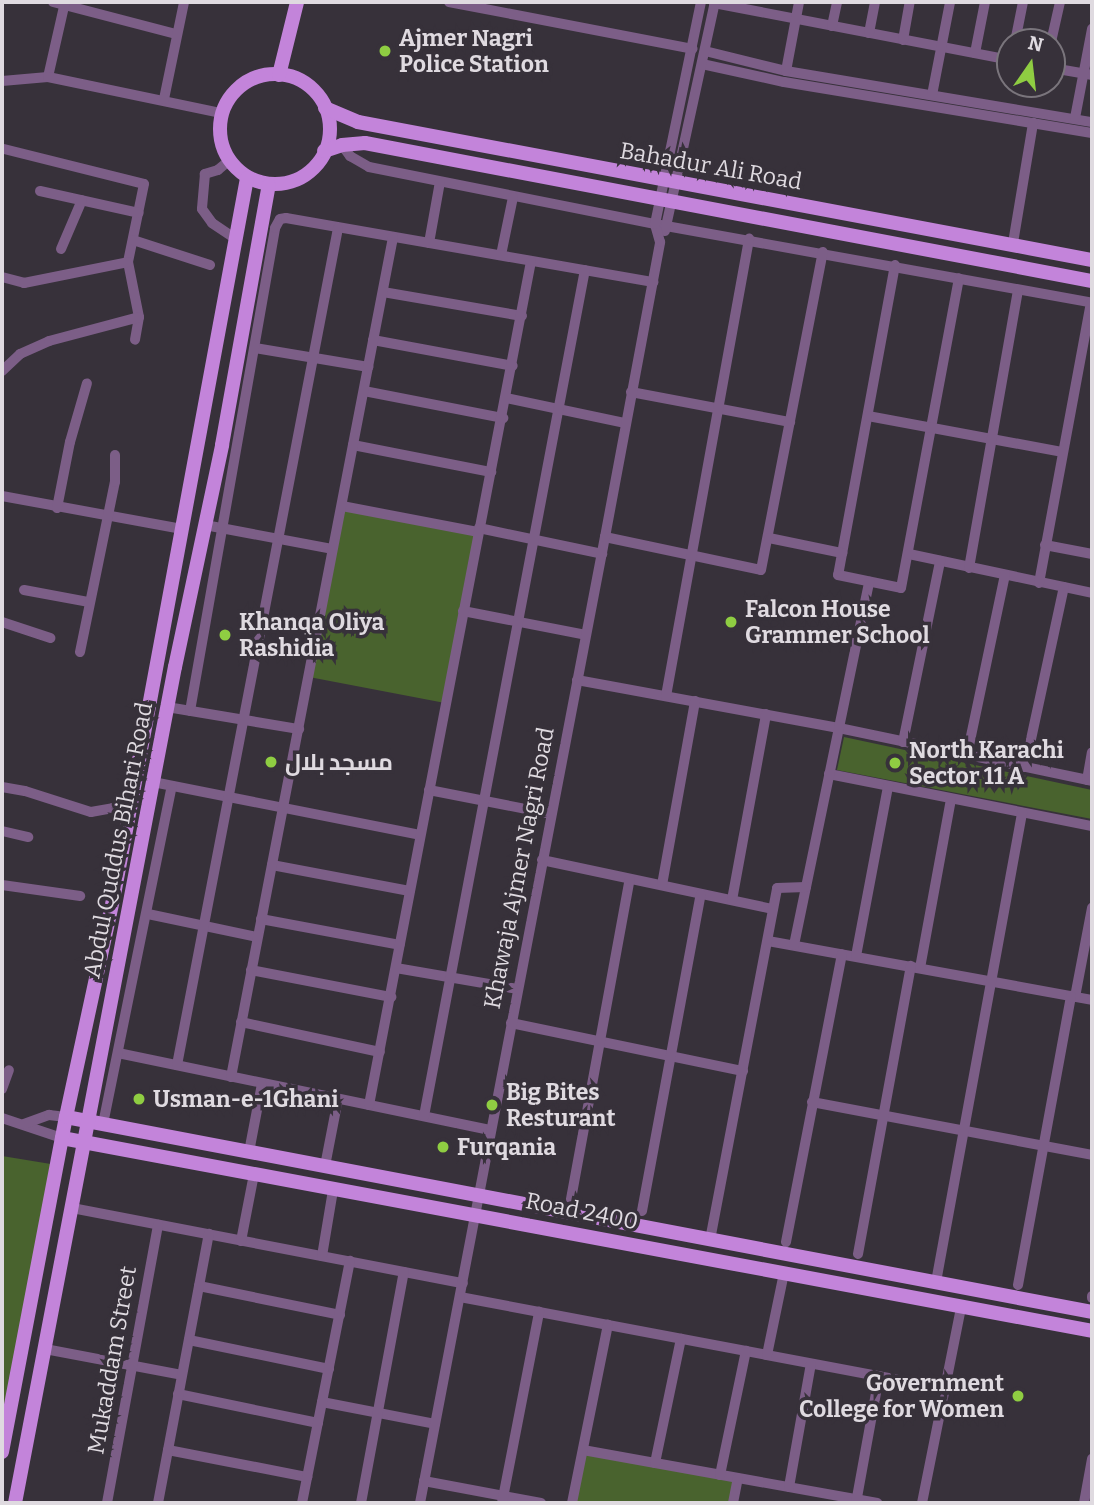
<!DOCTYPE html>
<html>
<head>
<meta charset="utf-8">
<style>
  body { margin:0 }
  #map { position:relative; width:1094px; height:1505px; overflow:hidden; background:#37313a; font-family:Bitter,Cairo,serif }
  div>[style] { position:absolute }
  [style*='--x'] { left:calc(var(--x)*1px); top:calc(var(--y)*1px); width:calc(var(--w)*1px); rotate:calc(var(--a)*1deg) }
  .green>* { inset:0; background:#49632e }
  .minor>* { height:10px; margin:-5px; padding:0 5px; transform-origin:5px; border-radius:5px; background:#7c5e87 }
  .major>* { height:14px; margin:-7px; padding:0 7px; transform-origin:7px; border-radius:7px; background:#c384da }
  .major>.ring { margin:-7px; padding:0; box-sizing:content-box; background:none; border:14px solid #c384da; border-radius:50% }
  .dots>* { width:19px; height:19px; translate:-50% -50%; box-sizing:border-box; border:4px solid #37313a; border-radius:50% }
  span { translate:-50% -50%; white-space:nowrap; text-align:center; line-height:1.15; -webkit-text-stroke:7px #37313a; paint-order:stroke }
  .poi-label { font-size:23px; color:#dfdae0; font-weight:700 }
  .left { translate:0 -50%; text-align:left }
  .right { translate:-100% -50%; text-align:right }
  .street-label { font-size:23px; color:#dfdae0 }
  .frame { position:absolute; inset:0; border:4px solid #dfdae0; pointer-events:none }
  .north { position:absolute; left:996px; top:28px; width:70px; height:70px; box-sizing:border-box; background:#37313a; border:2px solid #7a757c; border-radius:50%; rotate:14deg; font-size:19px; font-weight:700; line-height:28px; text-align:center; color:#dfdae0 }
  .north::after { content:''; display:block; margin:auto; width:24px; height:32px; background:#8fcd42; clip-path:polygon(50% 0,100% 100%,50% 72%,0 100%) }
</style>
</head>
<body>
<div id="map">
  <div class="green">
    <div style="clip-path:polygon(342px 506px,479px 528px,445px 703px,309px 677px)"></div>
    <div style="clip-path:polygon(844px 737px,1092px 790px,1092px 819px,837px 770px)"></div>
    <div style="clip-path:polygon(2px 1156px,57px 1165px,2px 1455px)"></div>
    <div style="clip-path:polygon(583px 1450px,738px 1478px,733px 1503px,572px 1503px)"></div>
  </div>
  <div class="minor">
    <div style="--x:53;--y:2;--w:127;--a:14.6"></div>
    <div style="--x:449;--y:2;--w:248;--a:10.9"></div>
    <div style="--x:714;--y:3;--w:301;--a:10.9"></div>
    <div style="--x:832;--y:26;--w:25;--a:-78"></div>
    <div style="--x:869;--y:33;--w:32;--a:-79"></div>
    <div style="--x:903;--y:40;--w:39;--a:-80"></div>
    <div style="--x:1015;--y:42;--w:41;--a:-78.7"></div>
    <div style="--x:1051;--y:42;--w:41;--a:-77.3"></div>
    <div style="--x:705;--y:51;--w:83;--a:13.9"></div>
    <div style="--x:786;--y:71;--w:310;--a:9.5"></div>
    <div style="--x:975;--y:53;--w:52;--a:-78.9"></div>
    <div style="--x:702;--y:64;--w:84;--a:12.4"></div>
    <div style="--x:784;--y:82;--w:312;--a:9.4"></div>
    <div style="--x:1052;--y:68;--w:41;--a:9.9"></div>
    <div style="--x:786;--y:71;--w:70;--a:-79.3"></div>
    <div style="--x:48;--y:77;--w:77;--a:-77.2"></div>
    <div style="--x:2;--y:81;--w:46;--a:-5"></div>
    <div style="--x:48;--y:77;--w:177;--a:11.8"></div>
    <div style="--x:932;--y:95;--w:95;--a:-79"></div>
    <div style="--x:164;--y:99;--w:99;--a:-78.3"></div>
    <div style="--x:1075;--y:118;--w:91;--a:-79.2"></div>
    <div style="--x:342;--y:145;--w:14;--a:54"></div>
    <div style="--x:350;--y:156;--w:22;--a:30"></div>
    <div style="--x:369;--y:167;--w:292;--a:11.3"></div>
    <div style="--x:655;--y:224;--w:444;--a:10.2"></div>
    <div style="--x:4;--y:149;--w:144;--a:14"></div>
    <div style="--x:144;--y:184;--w:80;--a:101.6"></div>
    <div style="--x:128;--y:262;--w:56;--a:78.7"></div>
    <div style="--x:139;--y:317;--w:23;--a:100"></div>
    <div style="--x:231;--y:159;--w:17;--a:140"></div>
    <div style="--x:218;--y:170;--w:14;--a:163"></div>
    <div style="--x:205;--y:174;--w:35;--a:95"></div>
    <div style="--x:202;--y:209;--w:17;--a:54"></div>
    <div style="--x:212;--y:223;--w:29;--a:34"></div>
    <div style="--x:40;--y:191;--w:101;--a:12.5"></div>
    <div style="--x:665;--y:231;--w:234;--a:-77.7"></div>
    <div style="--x:133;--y:240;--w:81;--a:18"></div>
    <div style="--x:429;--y:243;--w:62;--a:-79.8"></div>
    <div style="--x:1013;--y:243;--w:122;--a:-80.5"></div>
    <div style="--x:61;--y:249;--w:53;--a:-66.8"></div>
    <div style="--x:501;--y:255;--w:59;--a:-78.3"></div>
    <div style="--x:895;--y:265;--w:315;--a:100.4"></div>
    <div style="--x:838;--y:575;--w:64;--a:11.7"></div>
    <div style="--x:901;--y:588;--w:315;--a:-79.4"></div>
    <div style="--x:2;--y:277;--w:23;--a:15"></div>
    <div style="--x:24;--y:283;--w:106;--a:-11.4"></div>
    <div style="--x:383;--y:292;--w:141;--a:9.8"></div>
    <div style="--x:373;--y:340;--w:142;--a:10.5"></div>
    <div style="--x:255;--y:348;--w:115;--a:9.5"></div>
    <div style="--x:2;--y:371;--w:25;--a:-43"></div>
    <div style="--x:20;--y:354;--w:32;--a:-24"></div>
    <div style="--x:49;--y:341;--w:93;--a:-14.9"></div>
    <div style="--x:364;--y:391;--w:142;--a:11"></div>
    <div style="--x:631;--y:392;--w:162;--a:10.7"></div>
    <div style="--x:506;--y:398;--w:122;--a:11.9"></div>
    <div style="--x:868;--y:416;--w:197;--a:10.5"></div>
    <div style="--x:353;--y:445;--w:141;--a:11.1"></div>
    <div style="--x:2;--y:496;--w:183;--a:10.4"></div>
    <div style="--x:342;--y:506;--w:138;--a:10.8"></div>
    <div style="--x:57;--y:508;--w:67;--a:-78.9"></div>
    <div style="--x:70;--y:442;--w:61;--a:-73.9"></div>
    <div style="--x:205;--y:525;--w:129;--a:10.7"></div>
    <div style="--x:479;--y:528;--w:126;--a:11.9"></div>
    <div style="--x:605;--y:537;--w:159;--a:11.9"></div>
    <div style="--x:761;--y:570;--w:324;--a:-79"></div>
    <div style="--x:769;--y:538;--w:75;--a:11.6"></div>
    <div style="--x:1045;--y:545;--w:48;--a:10.8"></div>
    <div style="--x:909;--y:554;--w:187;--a:12"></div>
    <div style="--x:969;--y:568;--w:281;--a:-80"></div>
    <div style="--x:1039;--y:583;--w:285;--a:-79.5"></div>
    <div style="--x:24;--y:590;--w:65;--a:10.6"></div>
    <div style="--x:463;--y:611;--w:125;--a:11"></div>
    <div style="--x:2;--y:622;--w:51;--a:18.4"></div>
    <div style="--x:80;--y:652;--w:174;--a:-78.4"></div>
    <div style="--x:115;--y:482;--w:27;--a:-90"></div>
    <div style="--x:577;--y:680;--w:266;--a:10.4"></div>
    <div style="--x:839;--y:728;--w:258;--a:11.8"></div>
    <div style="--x:666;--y:696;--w:465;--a:-79.7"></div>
    <div style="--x:167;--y:707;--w:134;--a:9.5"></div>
    <div style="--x:190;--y:711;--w:490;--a:-80"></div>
    <div style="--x:275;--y:228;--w:10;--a:-61"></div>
    <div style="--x:280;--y:219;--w:6;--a:-9"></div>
    <div style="--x:286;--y:218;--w:373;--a:9.9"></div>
    <div style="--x:903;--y:742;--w:185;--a:-78.4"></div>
    <div style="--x:967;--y:755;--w:184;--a:-78.1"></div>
    <div style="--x:1025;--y:767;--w:184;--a:-77.8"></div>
    <div style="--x:829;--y:774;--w:268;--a:11.2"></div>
    <div style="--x:1087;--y:780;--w:28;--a:-80"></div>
    <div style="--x:153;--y:782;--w:272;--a:11.2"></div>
    <div style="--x:2;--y:787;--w:23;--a:10"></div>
    <div style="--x:25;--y:791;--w:69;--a:17.7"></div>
    <div style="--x:91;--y:812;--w:22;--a:-10"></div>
    <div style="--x:113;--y:808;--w:16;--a:11"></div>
    <div style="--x:429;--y:790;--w:124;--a:11.1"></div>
    <div style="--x:2;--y:831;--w:27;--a:13"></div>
    <div style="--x:542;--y:860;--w:236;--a:12"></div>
    <div style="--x:272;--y:865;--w:140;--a:10.7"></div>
    <div style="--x:2;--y:885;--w:79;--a:8"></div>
    <div style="--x:662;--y:885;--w:187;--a:-79.8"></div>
    <div style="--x:732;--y:900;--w:189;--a:-79.6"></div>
    <div style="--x:148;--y:914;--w:111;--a:11.9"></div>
    <div style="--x:261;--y:919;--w:141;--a:10.6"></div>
    <div style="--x:768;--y:941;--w:329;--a:10.3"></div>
    <div style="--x:794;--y:945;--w:371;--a:-78.3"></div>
    <div style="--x:856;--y:956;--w:173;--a:-79.3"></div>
    <div style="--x:396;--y:968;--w:123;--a:9.8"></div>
    <div style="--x:920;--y:968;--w:172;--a:-79.6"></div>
    <div style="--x:251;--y:970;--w:143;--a:10.9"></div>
    <div style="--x:1075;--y:997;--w:91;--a:-79.2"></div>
    <div style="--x:241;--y:1022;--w:142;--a:12.2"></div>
    <div style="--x:511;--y:1023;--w:237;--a:11.7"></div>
    <div style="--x:118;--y:1053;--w:381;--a:11.7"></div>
    <div style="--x:177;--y:1065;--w:852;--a:-79.11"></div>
    <div style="--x:231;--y:1077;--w:855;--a:-79.08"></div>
    <div style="--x:2;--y:1089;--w:20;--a:-70"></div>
    <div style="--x:812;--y:1102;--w:285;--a:10.7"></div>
    <div style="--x:369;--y:1105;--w:859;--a:-79.13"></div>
    <div style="--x:424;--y:1116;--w:861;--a:-79.23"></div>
    <div style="--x:2;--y:1118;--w:63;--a:18.4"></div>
    <div style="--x:24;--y:1124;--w:27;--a:-20"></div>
    <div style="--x:49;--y:1115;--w:17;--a:7"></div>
    <div style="--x:103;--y:1124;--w:345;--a:-78.5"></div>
    <div style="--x:249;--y:1152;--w:69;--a:-79.2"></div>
    <div style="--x:325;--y:1166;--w:68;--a:-79"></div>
    <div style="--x:571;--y:1199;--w:325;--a:-79.6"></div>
    <div style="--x:72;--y:1208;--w:398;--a:10.9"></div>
    <div style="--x:642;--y:1211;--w:322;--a:-79.5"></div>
    <div style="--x:710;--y:1240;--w:358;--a:-79.2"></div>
    <div style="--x:777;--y:888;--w:29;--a:-2"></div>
    <div style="--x:241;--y:1241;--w:68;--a:-79"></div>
    <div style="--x:786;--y:1242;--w:293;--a:-79"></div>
    <div style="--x:858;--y:1254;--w:293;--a:-79.6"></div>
    <div style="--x:322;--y:1256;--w:67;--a:-80.5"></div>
    <div style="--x:936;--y:1282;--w:477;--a:-79.6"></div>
    <div style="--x:1018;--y:1285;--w:294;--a:-79.6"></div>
    <div style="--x:199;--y:1286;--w:144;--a:11.6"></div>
    <div style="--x:460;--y:1297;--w:494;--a:10.7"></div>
    <div style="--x:1092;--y:1298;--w:2;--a:-90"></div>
    <div style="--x:189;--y:1340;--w:143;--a:11.7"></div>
    <div style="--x:45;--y:1349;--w:139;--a:10.7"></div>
    <div style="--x:767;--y:1355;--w:84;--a:-78.3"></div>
    <div style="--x:178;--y:1394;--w:143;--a:11.7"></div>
    <div style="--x:322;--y:1402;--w:115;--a:11"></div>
    <div style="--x:168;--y:1450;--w:142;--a:11"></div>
    <div style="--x:583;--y:1450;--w:299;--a:10.2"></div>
    <div style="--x:655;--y:1463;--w:127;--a:-78.2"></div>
    <div style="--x:720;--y:1475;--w:127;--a:-78.2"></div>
    <div style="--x:424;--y:1481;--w:119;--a:10.6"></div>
    <div style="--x:789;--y:1487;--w:125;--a:-79.9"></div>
    <div style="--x:107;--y:1503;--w:283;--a:-79.6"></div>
    <div style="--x:158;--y:1503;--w:274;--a:-79.3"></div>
    <div style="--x:302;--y:1503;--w:247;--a:-78.8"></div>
    <div style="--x:361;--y:1503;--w:235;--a:-79.5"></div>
    <div style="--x:420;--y:1503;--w:984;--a:-79.16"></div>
    <div style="--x:605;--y:537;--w:300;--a:-79.4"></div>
    <div style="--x:660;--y:242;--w:19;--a:-106"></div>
    <div style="--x:655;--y:224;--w:227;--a:-78.3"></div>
    <div style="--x:502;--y:1503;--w:195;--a:-79"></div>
    <div style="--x:572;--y:1503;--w:182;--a:-78.6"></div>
    <div style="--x:733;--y:1503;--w:25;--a:-79"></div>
    <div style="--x:856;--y:1503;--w:129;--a:-79.7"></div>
    <div style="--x:922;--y:1503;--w:200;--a:-78.7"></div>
    <div style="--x:1084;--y:1503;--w:45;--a:-79.7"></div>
  </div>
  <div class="major">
    <div class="ring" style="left:220px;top:74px;width:96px;height:96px"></div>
    <div style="--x:279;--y:75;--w:75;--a:-76.1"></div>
    <div style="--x:325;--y:108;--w:36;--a:23"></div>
    <div style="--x:358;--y:122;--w:747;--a:10.65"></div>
    <div style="--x:324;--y:151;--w:19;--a:-18"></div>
    <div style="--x:342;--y:145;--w:23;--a:-5"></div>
    <div style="--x:365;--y:143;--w:740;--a:10.75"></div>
    <div style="--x:66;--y:1117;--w:1044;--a:10.76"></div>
    <div style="--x:62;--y:1138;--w:1048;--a:10.61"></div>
    <div style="--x:2;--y:1452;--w:341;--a:-79.2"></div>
    <div style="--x:66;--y:1117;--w:227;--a:-77.8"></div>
    <div style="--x:114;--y:895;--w:729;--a:-79.49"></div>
    <div style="--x:15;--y:1503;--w:851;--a:-79.17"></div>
    <div style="--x:175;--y:667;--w:227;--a:-78"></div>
    <div style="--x:222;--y:445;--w:264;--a:-79.8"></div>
  </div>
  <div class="dots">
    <div style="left:385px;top:51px;background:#8fcd42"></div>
    <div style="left:731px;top:622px;background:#8fcd42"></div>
    <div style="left:225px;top:635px;background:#8fcd42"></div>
    <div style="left:271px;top:762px;background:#8fcd42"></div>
    <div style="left:895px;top:763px;background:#8fcd42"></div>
    <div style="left:139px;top:1099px;background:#8fcd42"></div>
    <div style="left:492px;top:1105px;background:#8fcd42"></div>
    <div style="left:443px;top:1147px;background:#8fcd42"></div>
    <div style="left:1018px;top:1396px;background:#8fcd42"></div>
  </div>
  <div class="poi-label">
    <span class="left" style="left:399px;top:51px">Ajmer Nagri<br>Police Station</span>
    <span class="left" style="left:745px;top:622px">Falcon House<br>Grammer School</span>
    <span class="left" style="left:239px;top:635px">Khanqa Oliya<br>Rashidia</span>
    <span class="left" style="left:909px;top:763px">North Karachi<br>Sector 11 A</span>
    <span class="left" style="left:285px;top:762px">مسجد بلال</span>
    <span class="left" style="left:506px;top:1105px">Big Bites<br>Resturant</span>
    <span class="left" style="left:153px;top:1099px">Usman-e-1Ghani</span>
    <span class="left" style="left:457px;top:1147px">Furqania</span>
    <span class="right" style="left:1004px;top:1396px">Government<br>College for Women</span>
  </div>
  <div class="street-label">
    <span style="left:711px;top:166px;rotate:10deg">Bahadur Ali Road</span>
    <span style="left:118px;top:840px;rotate:-79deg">Abdul Quddus Bihari Road</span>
    <span style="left:519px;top:868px;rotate:-79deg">Khawaja Ajmer Nagri Road</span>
    <span style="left:582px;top:1211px;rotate:11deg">Road 2400</span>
    <span style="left:112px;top:1360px;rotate:-80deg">Mukaddam Street</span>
  </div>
  <div class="frame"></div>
  <div class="north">N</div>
</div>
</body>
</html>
